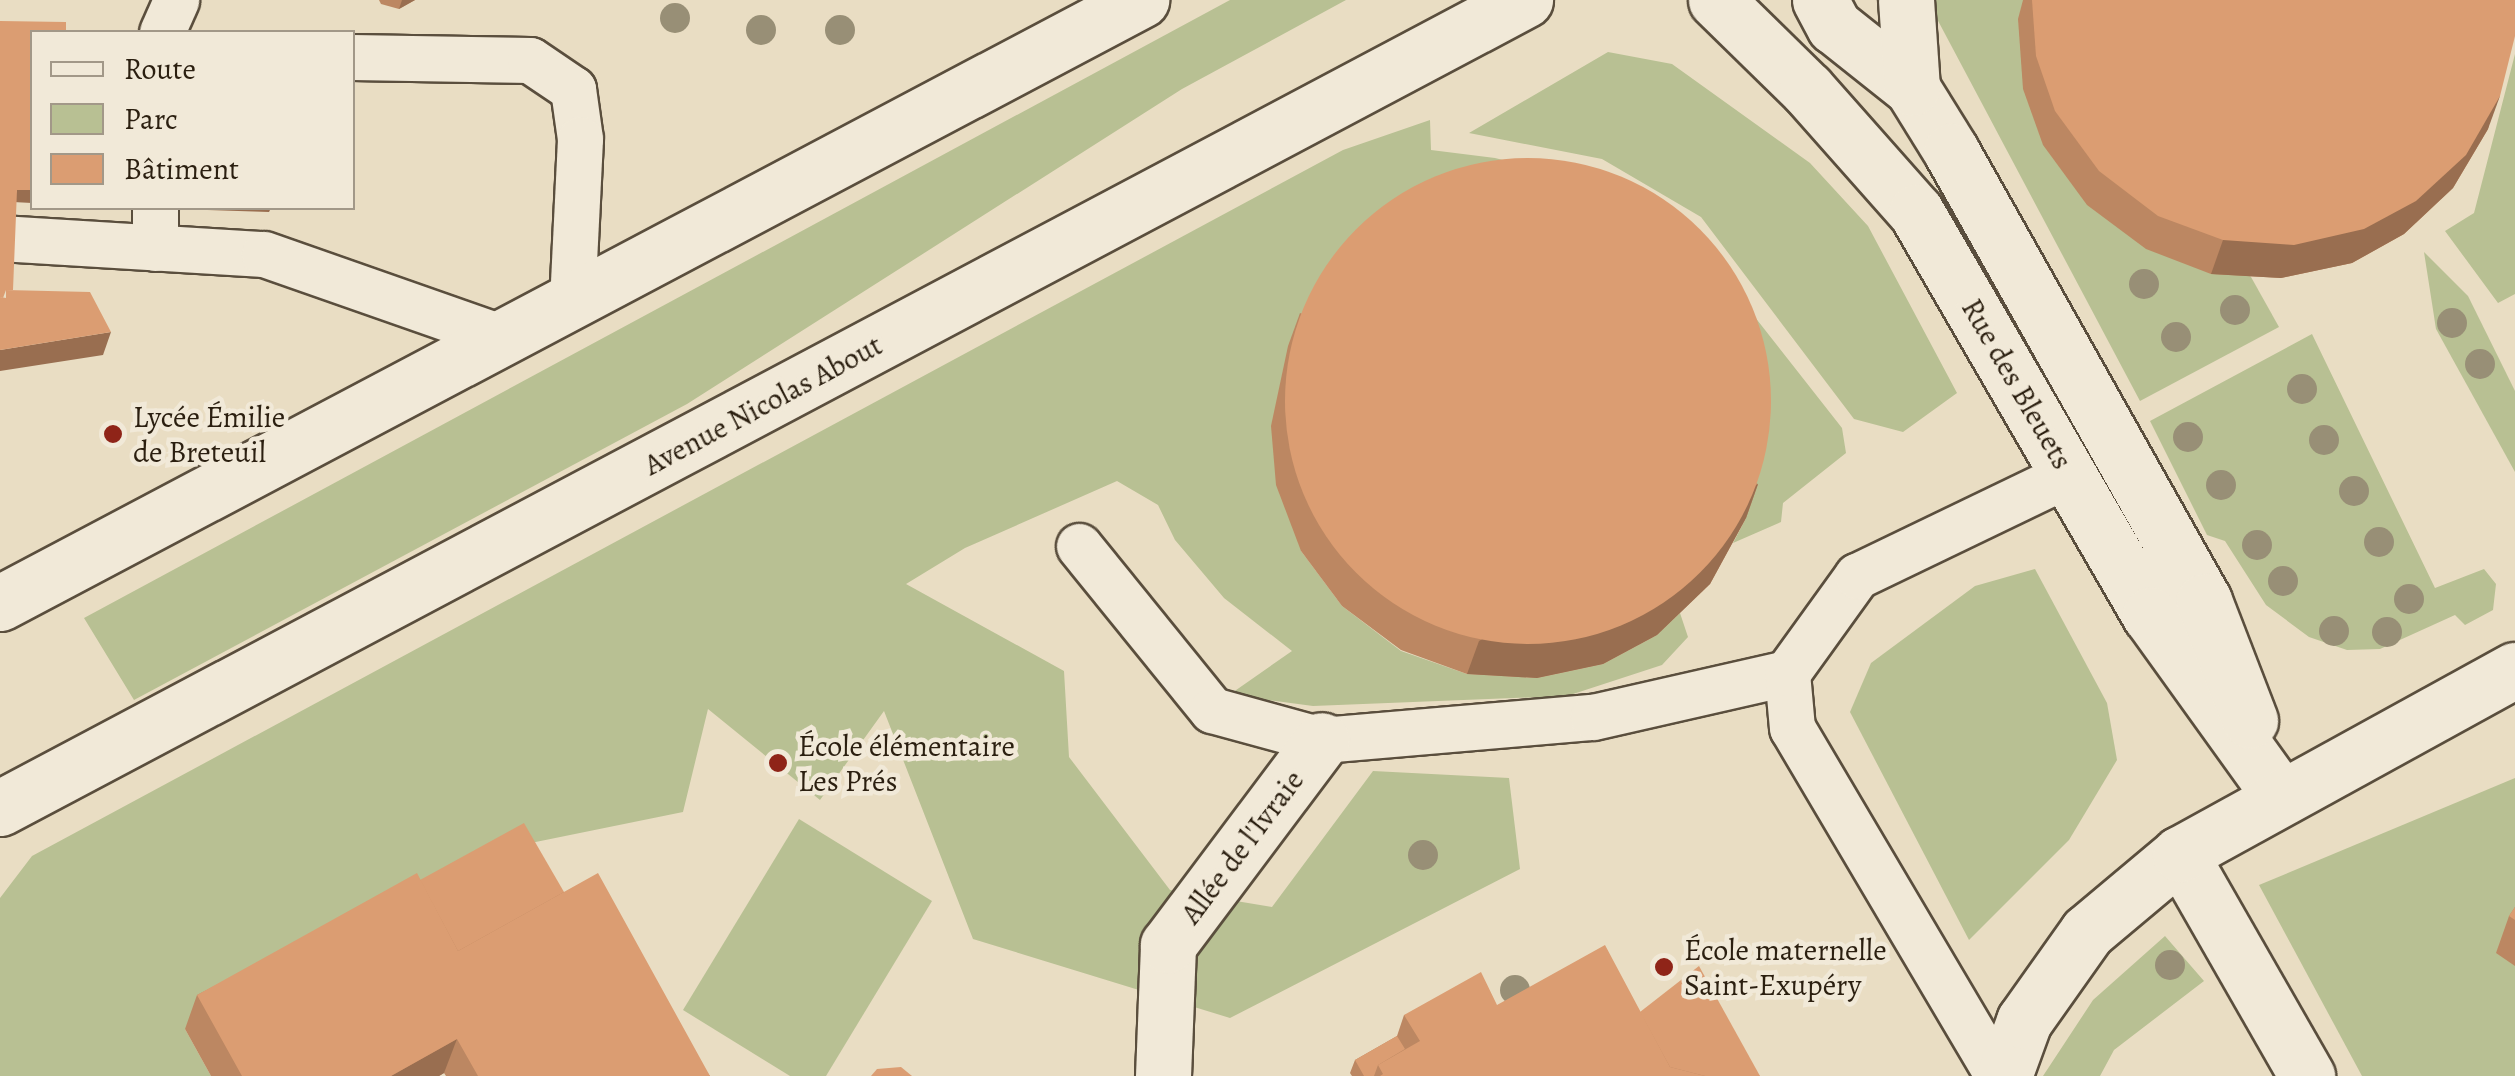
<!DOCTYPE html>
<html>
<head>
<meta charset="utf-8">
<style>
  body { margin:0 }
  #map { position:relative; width:2515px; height:1076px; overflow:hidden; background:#e9ddc3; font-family:Alegreya,serif }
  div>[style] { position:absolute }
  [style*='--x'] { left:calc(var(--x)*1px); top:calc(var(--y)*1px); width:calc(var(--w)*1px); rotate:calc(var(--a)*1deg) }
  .green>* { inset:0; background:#b8c093 }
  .roads { filter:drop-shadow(2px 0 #5a4e3d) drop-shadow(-2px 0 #5a4e3d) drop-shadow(0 2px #5a4e3d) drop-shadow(0 -2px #5a4e3d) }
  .lane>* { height:45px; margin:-22.5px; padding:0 22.5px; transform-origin:22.5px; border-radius:22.5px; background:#f1e9d8 }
  .street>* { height:55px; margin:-27.5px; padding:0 27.5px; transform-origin:27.5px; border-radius:27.5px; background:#f1e9d8 }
  .secondary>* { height:55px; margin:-27.5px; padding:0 27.5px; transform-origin:27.5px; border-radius:27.5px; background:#f1e9d8 }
  .trees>* { width:30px; height:30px; margin:-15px; border-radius:50%; background:#988f76 }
  .wall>* { inset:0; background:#bc8762 }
  .shaded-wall>* { inset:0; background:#996e50 }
  .building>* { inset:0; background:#db9d72 }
  .round { border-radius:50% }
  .dots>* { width:28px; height:28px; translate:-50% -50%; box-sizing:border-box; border:5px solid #f1e9d8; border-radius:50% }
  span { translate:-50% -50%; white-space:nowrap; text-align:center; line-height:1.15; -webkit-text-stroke:9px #f1e9d8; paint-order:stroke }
  .street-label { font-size:30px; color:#2b1f10 }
  .poi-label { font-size:30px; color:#2b1f10 }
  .left { translate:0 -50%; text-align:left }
  .legend { position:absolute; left:30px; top:30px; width:325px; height:180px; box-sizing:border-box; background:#f1e9d8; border:2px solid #a29888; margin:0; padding:12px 18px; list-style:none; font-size:30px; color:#2b1f10 }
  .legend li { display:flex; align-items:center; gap:20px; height:50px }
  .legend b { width:50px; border:2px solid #a29888 }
</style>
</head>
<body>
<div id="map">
  <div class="green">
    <div style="clip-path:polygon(1230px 0,1346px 0,1182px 89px,687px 404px,134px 700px,84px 618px)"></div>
    <div style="clip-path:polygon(1927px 0,2023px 0,2251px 277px,2279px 327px,2140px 401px)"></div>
    <div style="clip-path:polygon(1608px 52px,1672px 64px,1810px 163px,1868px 226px,1957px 393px,1903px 432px,1854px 419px,1701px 217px,1602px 159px,1469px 133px)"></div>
    <div style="clip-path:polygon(2515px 54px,2515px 294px,2498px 303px,2445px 231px,2474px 213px)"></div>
    <div style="clip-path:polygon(1430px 120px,1431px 150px,1495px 158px,1621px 189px,1699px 246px,1842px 428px,1846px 453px,1783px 503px,1781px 522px,1733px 543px,1746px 518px,1301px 551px,1342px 606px,1401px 651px,1467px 674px,1537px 678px,1603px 664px,1657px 635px,1680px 613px,1688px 637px,1662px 665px,1567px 696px,1313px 706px,1229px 695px,1292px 651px,1224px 598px,1175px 540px,1158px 505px,1117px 481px,965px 548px,906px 584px,1064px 671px,1069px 757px,1170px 890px,1272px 907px,1373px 771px,1509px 778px,1520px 869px,1230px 1018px,973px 939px,884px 711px,820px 800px,708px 709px,683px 812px,516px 846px,185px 1029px,211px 1076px,0 1076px,0 898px,32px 856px,1343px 150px)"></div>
    <div style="clip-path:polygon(2424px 252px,2468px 296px,2515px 391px,2515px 472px,2436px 329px)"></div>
    <div style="clip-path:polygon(2312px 334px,2435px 588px,2484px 569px,2496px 584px,2493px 610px,2465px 625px,2455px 615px,2380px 649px,2347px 650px,2309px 637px,2266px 605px,2225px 541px,2207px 535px,2150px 421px)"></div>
    <div style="clip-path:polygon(2035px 569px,2107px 703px,2117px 760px,2069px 840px,1969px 940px,1850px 712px,1871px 663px,1975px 586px)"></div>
    <div style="clip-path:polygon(2515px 778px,2515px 1076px,2362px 1076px,2259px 885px)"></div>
    <div style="clip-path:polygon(799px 819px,932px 901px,826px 1076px,790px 1076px,683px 1010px)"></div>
    <div style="clip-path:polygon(2165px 936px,2204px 981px,2114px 1050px,2100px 1076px,2043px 1076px,2093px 1000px)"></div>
  </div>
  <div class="roads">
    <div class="lane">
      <div style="--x:162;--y:32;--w:35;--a:-66"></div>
      <div style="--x:352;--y:57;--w:178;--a:1"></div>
      <div style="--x:530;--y:60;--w:52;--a:34"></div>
      <div style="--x:573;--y:89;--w:50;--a:82"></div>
      <div style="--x:580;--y:139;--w:162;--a:92.8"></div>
      <div style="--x:0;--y:238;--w:264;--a:3.5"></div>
      <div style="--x:264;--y:254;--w:254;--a:19.3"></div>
      <div style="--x:155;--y:248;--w:40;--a:-90"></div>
      <div style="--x:1079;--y:546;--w:211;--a:51"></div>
      <div style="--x:1212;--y:710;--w:114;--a:15.3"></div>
      <div style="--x:1322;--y:740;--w:272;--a:-4.9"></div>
      <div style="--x:1593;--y:717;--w:199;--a:-12.8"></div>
      <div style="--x:1998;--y:1076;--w:404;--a:-120.6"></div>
      <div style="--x:1792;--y:728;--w:55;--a:-95.2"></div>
      <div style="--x:1787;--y:673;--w:120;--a:-54.2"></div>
      <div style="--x:1857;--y:576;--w:235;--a:-25.7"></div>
    </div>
    <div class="street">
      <div style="--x:1716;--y:0;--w:127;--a:44.4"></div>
      <div style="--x:1807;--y:89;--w:164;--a:48.5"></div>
      <div style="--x:1916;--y:212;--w:466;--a:59.9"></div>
      <div style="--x:2150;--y:615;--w:224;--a:54.3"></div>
      <div style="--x:1820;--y:0;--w:30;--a:62"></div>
      <div style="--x:1834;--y:26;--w:100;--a:38.5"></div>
      <div style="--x:1912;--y:88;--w:74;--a:58.2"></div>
      <div style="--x:1951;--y:151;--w:516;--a:60.65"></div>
      <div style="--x:2204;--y:601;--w:128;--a:68.9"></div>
      <div style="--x:1906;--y:0;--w:88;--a:86.1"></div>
      <div style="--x:2180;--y:854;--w:256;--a:60.2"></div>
      <div style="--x:1163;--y:1076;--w:131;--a:-87.8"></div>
      <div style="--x:1168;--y:945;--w:256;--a:-53.1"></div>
      <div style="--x:2004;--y:1076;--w:59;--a:-70"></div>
      <div style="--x:2024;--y:1021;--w:109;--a:-54.7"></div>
      <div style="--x:2087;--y:932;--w:121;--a:-40"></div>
      <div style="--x:2180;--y:854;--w:382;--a:-28.8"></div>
    </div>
    <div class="secondary">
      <div style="--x:0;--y:603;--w:1291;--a:-27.86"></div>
      <div style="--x:0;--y:808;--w:1726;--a:-27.92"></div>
    </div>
  </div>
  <div class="trees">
    <div style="left:675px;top:18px"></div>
    <div style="left:761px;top:30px"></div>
    <div style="left:840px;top:30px"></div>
    <div style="left:2144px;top:284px"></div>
    <div style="left:2235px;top:310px"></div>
    <div style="left:2452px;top:323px"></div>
    <div style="left:2176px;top:337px"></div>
    <div style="left:2480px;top:364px"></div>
    <div style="left:2302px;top:389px"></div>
    <div style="left:2188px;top:437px"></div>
    <div style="left:2324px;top:440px"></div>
    <div style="left:2221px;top:485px"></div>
    <div style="left:2354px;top:491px"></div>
    <div style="left:2379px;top:542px"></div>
    <div style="left:2257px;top:545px"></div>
    <div style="left:2283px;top:581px"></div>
    <div style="left:2409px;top:599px"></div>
    <div style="left:2334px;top:631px"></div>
    <div style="left:2387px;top:632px"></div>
    <div style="left:1423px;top:855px"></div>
    <div style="left:2170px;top:965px"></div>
    <div style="left:1515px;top:990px"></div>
  </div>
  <div class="wall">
    <div style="clip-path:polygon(379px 0,415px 0,399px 9px,381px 4px)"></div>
    <div style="clip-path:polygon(2023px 0,2515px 0,2488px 129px,2453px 188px,2404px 234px,2352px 263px,2281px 278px,2211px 274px,2146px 249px,2087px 205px,2043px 145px,2023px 89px,2018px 19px)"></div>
    <div style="clip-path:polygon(1300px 313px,1758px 484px,1746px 518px,1710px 584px,1657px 635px,1603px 664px,1537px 678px,1467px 674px,1401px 650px,1342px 606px,1301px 551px,1276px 485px,1271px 426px,1288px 346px)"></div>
    <div style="clip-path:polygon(420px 880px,564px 892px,710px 1076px,446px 1076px,444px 1073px,439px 1076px,211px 1076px,185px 1029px,197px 995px)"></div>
    <div style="clip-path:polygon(2515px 907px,2515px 966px,2496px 953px,2509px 916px)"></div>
    <div style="clip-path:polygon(1497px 1005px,1640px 1012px,1760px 1076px,1352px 1076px,1350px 1073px,1355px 1060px,1397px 1036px,1404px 1015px)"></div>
  </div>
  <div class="shaded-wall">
    <div style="clip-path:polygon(402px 0,415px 0,399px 9px)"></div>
    <div style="clip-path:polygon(2500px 96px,2488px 129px,2453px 188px,2404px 234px,2352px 263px,2281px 278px,2211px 274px,2223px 240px)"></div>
    <div style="clip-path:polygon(17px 190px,32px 190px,32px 203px,13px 202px)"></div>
    <div style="clip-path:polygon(146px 208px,271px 208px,269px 212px)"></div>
    <div style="clip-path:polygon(111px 332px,103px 355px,0 371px,0 350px)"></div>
    <div style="clip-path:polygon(1758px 484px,1746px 518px,1710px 584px,1657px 635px,1603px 664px,1537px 678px,1467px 674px,1479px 641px)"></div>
    <div style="clip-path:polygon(457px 1039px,444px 1073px,439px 1076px,391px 1076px)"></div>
  </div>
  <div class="building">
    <div style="clip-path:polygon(2032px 0,2515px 0,2515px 36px,2500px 96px,2466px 155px,2416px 201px,2364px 229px,2294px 245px,2223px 240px,2158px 216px,2099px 171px,2055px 111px,2036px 56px)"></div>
    <div style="clip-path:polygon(0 21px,66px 22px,66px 32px,32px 32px,32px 190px,17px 190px,13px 290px,6px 290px,3px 298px,0 297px)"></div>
    <div class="round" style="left:1285px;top:158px;width:486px;height:486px"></div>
    <div style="clip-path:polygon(6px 290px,90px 292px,111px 332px,0 350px,0 297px,6px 298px)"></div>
    <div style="clip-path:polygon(524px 823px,564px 892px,458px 951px,420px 880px)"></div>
    <div style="clip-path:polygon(417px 873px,458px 951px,598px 873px,710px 1076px,478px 1076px,457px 1039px,391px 1076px,242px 1076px,197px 995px)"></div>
    <div style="clip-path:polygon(2515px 907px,2515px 920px,2509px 916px)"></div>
    <div style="clip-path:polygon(1605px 945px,1670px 1067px,1705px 1076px,1380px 1076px,1383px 1074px,1378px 1065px,1420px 1041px,1404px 1015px,1481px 972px,1497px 1005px)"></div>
    <div style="clip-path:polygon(1699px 966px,1760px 1076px,1705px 1076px,1670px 1067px,1640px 1012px)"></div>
    <div style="clip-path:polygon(1397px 1036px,1405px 1049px,1378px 1065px,1374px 1076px,1364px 1076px,1355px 1060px)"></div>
    <div style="clip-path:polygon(901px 1067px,912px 1076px,871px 1076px,877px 1069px)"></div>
  </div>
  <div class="dots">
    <div style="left:113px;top:434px;background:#8f2418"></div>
    <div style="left:778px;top:763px;background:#8f2418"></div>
    <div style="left:1664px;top:967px;background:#8f2418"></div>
  </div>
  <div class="street-label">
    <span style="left:2017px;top:384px;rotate:60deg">Rue des Bleuets</span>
    <span style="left:763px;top:405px;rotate:-28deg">Avenue Nicolas About</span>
    <span style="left:1242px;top:847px;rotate:-53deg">Allée de l'Ivraie</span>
  </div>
  <div class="poi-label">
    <span class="left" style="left:133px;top:434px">Lycée Émilie<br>de Breteuil</span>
    <span class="left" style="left:798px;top:763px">École élémentaire<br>Les Prés</span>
    <span class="left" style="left:1684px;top:967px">École maternelle<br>Saint-Exupéry</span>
  </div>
  <ul class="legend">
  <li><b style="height:12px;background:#f1e9d8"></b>Route</li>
  <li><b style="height:28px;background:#b8c093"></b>Parc</li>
  <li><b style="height:28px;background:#db9d72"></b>Bâtiment</li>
  </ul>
</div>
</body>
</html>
